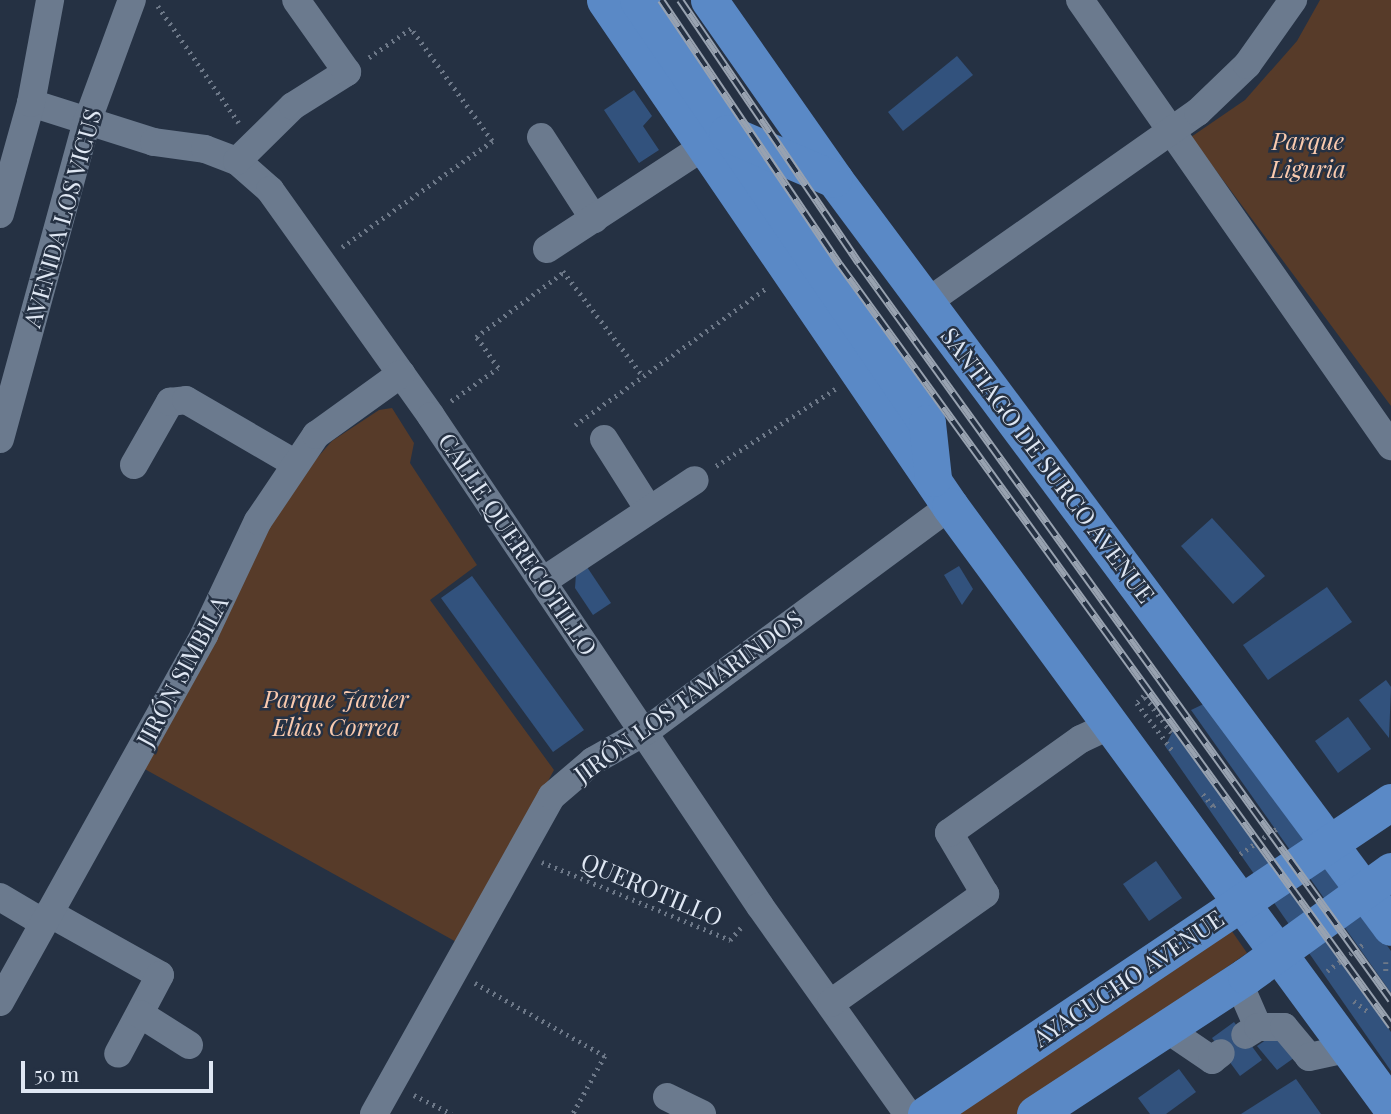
<!DOCTYPE html>
<html>
<head>
<meta charset="utf-8">
<style>
  body { margin:0 }
  #map { position:relative; width:1391px; height:1114px; overflow:hidden; background:#253143; font-family:"Playfair Display",serif }
  div>[style] { position:absolute }
  [style*='--x'] { left:calc(var(--x)*1px); top:calc(var(--y)*1px); width:calc(var(--w)*1px); rotate:calc(var(--a)*1deg) }
  .green>* { inset:0; background:#573b29 }
  .building>* { inset:0; background:#32527d }
  .path>* { height:4.5px; margin-top:-2.25px; transform-origin:0; background:repeating-linear-gradient(90deg,#6d7888 0 2px,transparent 0 7px) }
  .minor>* { height:28px; margin:-14px; padding:0 14px; transform-origin:14px; border-radius:14px; background:#6b7a8e }
  .major>* { height:37px; margin:-18.5px; padding:0 18.5px; transform-origin:18.5px; border-radius:18.5px; background:#5a89c6 }
  .rail>* { height:8px; margin-top:-4px; transform-origin:0; background:repeating-linear-gradient(90deg,#253143 0 16px,#98a2b0 0 32px); box-sizing:border-box; border-block:2px solid #98a2b0 }
  span { translate:-50% -50%; white-space:nowrap; text-align:center; line-height:1.15; -webkit-text-stroke:5px #253143; paint-order:stroke }
  .park-label { font-size:24px; color:#facaae; font-style:italic }
  .street-label { font-size:24px; color:#dfe7f3 }
  .scale { position:absolute; left:21px; top:1061px; width:192px; height:32px; box-sizing:border-box; border:4px solid #dfe7f3; border-top:0; padding-left:9px; font-size:21px; line-height:24px; white-space:nowrap; color:#dfe7f3; -webkit-text-stroke:5px #253143; paint-order:stroke }
</style>
</head>
<body>
<div id="map">
  <div class="green">
    <div style="clip-path:polygon(1320px 0,1391px 0,1391px 406px,1191px 137px,1245px 100px,1297px 41px)"></div>
    <div style="clip-path:polygon(392px 408px,414px 443px,410px 463px,477px 565px,430px 600px,554px 770px,460px 944px,141px 767px,259px 541px,302px 475px,332px 441px,379px 410px)"></div>
    <div style="clip-path:polygon(1229px 927px,1247px 953px,1017px 1114px,947px 1114px)"></div>
  </div>
  <div class="building">
    <div style="clip-path:polygon(957px 56px,973px 75px,903px 131px,888px 112px)"></div>
    <div style="clip-path:polygon(634px 90px,652px 116px,643px 126px,659px 150px,639px 163px,604px 110px)"></div>
    <div style="clip-path:polygon(1212px 518px,1265px 576px,1233px 604px,1181px 546px)"></div>
    <div style="clip-path:polygon(959px 566px,973px 589px,962px 605px,944px 575px)"></div>
    <div style="clip-path:polygon(587px 567px,611px 603px,593px 615px,575px 588px,576px 574px)"></div>
    <div style="clip-path:polygon(472px 576px,584px 730px,553px 752px,441px 598px)"></div>
    <div style="clip-path:polygon(1327px 587px,1352px 622px,1268px 680px,1243px 645px)"></div>
    <div style="clip-path:polygon(1386px 680px,1391px 687px,1389px 738px,1359px 700px)"></div>
    <div style="clip-path:polygon(1210px 701px,1391px 951px,1391px 993px,1191px 710px)"></div>
    <div style="clip-path:polygon(1348px 717px,1371px 749px,1338px 773px,1315px 741px)"></div>
    <div style="clip-path:polygon(1174px 729px,1391px 1032px,1391px 1071px,1165px 746px)"></div>
    <div style="clip-path:polygon(1156px 861px,1182px 898px,1149px 921px,1123px 884px)"></div>
    <div style="clip-path:polygon(1234px 1022px,1262px 1060px,1240px 1076px,1212px 1038px)"></div>
    <div style="clip-path:polygon(1279px 1031px,1298px 1055px,1277px 1070px,1257px 1046px)"></div>
    <div style="clip-path:polygon(1179px 1069px,1196px 1092px,1166px 1114px,1150px 1114px,1138px 1098px)"></div>
    <div style="clip-path:polygon(1296px 1079px,1321px 1114px,1241px 1114px)"></div>
  </div>
  <div class="path">
    <div style="--x:158;--y:6;--w:142;--a:55.3"></div>
    <div style="--x:342;--y:247;--w:184;--a:-35.2"></div>
    <div style="--x:492;--y:141;--w:138;--a:-125.9"></div>
    <div style="--x:411;--y:29;--w:51;--a:145.4"></div>
    <div style="--x:563;--y:271;--w:132;--a:52.7"></div>
    <div style="--x:451;--y:401;--w:57;--a:-35.1"></div>
    <div style="--x:498;--y:368;--w:38;--a:-125"></div>
    <div style="--x:476;--y:337;--w:109;--a:-36.5"></div>
    <div style="--x:575;--y:425;--w:234;--a:-35.6"></div>
    <div style="--x:716;--y:466;--w:142;--a:-32.9"></div>
    <div style="--x:1171;--y:733;--w:46;--a:-126.1"></div>
    <div style="--x:1144;--y:696;--w:10;--a:135"></div>
    <div style="--x:1137;--y:703;--w:60;--a:53.1"></div>
    <div style="--x:1203;--y:794;--w:16;--a:50"></div>
    <div style="--x:1213;--y:806;--w:7;--a:-34"></div>
    <div style="--x:1240;--y:854;--w:47;--a:-34.7"></div>
    <div style="--x:542;--y:862;--w:204;--a:22.5"></div>
    <div style="--x:730;--y:940;--w:18;--a:-49"></div>
    <div style="--x:1386;--y:962;--w:9;--a:90"></div>
    <div style="--x:1327;--y:971;--w:47;--a:-36.4"></div>
    <div style="--x:475;--y:983;--w:149;--a:29.3"></div>
    <div style="--x:605;--y:1056;--w:66;--a:118.9"></div>
    <div style="--x:1354;--y:1001;--w:20;--a:37"></div>
    <div style="--x:414;--y:1095;--w:42;--a:26.6"></div>
  </div>
  <div class="minor">
    <div style="--x:1080;--y:0;--w:544;--a:55.11"></div>
    <div style="--x:31;--y:103;--w:129;--a:17.6"></div>
    <div style="--x:154;--y:142;--w:51;--a:7.8"></div>
    <div style="--x:205;--y:149;--w:34;--a:21"></div>
    <div style="--x:237;--y:161;--w:44;--a:41.3"></div>
    <div style="--x:270;--y:190;--w:277;--a:54.5"></div>
    <div style="--x:431;--y:416;--w:590;--a:56.12"></div>
    <div style="--x:760;--y:906;--w:255;--a:54.6"></div>
    <div style="--x:541;--y:137;--w:98;--a:57.1"></div>
    <div style="--x:237;--y:161;--w:78;--a:-44.5"></div>
    <div style="--x:293;--y:106;--w:64;--a:-32.2"></div>
    <div style="--x:347;--y:72;--w:88;--a:-125.3"></div>
    <div style="--x:0;--y:214;--w:115;--a:-74.4"></div>
    <div style="--x:31;--y:103;--w:105;--a:-79.5"></div>
    <div style="--x:547;--y:249;--w:190;--a:-33.2"></div>
    <div style="--x:926;--y:303;--w:332;--a:-35.1"></div>
    <div style="--x:1198;--y:112;--w:68;--a:-43.8"></div>
    <div style="--x:1247;--y:65;--w:80;--a:-54.7"></div>
    <div style="--x:0;--y:439;--w:329;--a:-74.7"></div>
    <div style="--x:87;--y:122;--w:130;--a:-69.8"></div>
    <div style="--x:604;--y:439;--w:84;--a:57.6"></div>
    <div style="--x:134;--y:465;--w:73;--a:-60.3"></div>
    <div style="--x:170;--y:402;--w:16;--a:-7"></div>
    <div style="--x:186;--y:400;--w:127;--a:30.2"></div>
    <div style="--x:543;--y:581;--w:182;--a:-33.6"></div>
    <div style="--x:0;--y:897;--w:51;--a:30.6"></div>
    <div style="--x:49;--y:913;--w:127;--a:29.2"></div>
    <div style="--x:160;--y:975;--w:89;--a:118"></div>
    <div style="--x:1238;--y:981;--w:50;--a:66.5"></div>
    <div style="--x:1258;--y:1027;--w:15;--a:148"></div>
    <div style="--x:0;--y:1002;--w:420;--a:-60.9"></div>
    <div style="--x:204;--y:635;--w:126;--a:-64.7"></div>
    <div style="--x:258;--y:521;--w:104;--a:-56"></div>
    <div style="--x:316;--y:435;--w:105;--a:-35.7"></div>
    <div style="--x:831;--y:1003;--w:189;--a:-35.3"></div>
    <div style="--x:985;--y:894;--w:71;--a:-120.5"></div>
    <div style="--x:949;--y:833;--w:162;--a:-35.5"></div>
    <div style="--x:1081;--y:739;--w:31;--a:-25"></div>
    <div style="--x:140;--y:1014;--w:58;--a:32.3"></div>
    <div style="--x:1258;--y:1027;--w:26;--a:0"></div>
    <div style="--x:1284;--y:1027;--w:39;--a:50"></div>
    <div style="--x:1309;--y:1057;--w:39;--a:-12"></div>
    <div style="--x:1165;--y:1028;--w:57;--a:34.2"></div>
    <div style="--x:1212;--y:1060;--w:11;--a:-38"></div>
    <div style="--x:667;--y:1097;--w:39;--a:26"></div>
    <div style="--x:374;--y:1114;--w:364;--a:-60.8"></div>
    <div style="--x:552;--y:796;--w:54;--a:-40.5"></div>
    <div style="--x:593;--y:761;--w:61;--a:-29.5"></div>
    <div style="--x:646;--y:731;--w:378;--a:-36.5"></div>
  </div>
  <div class="major">
    <div style="--x:605;--y:0;--w:612;--a:55.71"></div>
    <div style="--x:950;--y:506;--w:745;--a:53.73"></div>
    <div style="--x:638;--y:0;--w:512;--a:55.66"></div>
    <div style="--x:927;--y:423;--w:55;--a:83.8"></div>
    <div style="--x:709;--y:0;--w:220;--a:55"></div>
    <div style="--x:835;--y:180;--w:931;--a:53.34"></div>
    <div style="--x:727;--y:133;--w:116;--a:23.3"></div>
    <div style="--x:926;--y:1114;--w:560;--a:-33.86"></div>
    <div style="--x:1035;--y:1114;--w:252;--a:-33.2"></div>
    <div style="--x:1246;--y:976;--w:179;--a:-35.9"></div>
  </div>
  <div class="rail">
    <div style="--x:661;--y:0;--w:320;--a:56"></div>
    <div style="--x:840;--y:265;--w:940;--a:54.09"></div>
    <div style="--x:680;--y:0;--w:318;--a:55.8"></div>
    <div style="--x:859;--y:263;--w:909;--a:54.18"></div>
  </div>
  <div class="park-label">
    <span style="left:1308px;top:155px">Parque<br>Liguria</span>
    <span style="left:336px;top:713px">Parque Javier<br>Elias Correa</span>
  </div>
  <div class="street-label">
    <span style="left:62px;top:218px;rotate:-74deg">AVENIDA LOS VICUS</span>
    <span style="left:1048px;top:465px;rotate:53deg">SANTIAGO DE SURCO AVENUE</span>
    <span style="left:518px;top:544px;rotate:56deg">CALLE QUERECOTILLO</span>
    <span style="left:182px;top:671px;rotate:-62deg">JIRÓN SIMBILA</span>
    <span style="left:688px;top:696px;rotate:-36deg">JIRÓN LOS TAMARINDOS</span>
    <span style="left:652px;top:889px;rotate:23deg">QUEROTILLO</span>
    <span style="left:1128px;top:978px;rotate:-34deg">AYACUCHO AVENUE</span>
  </div>
  <div class="scale">50 m</div>
</div>
</body>
</html>
